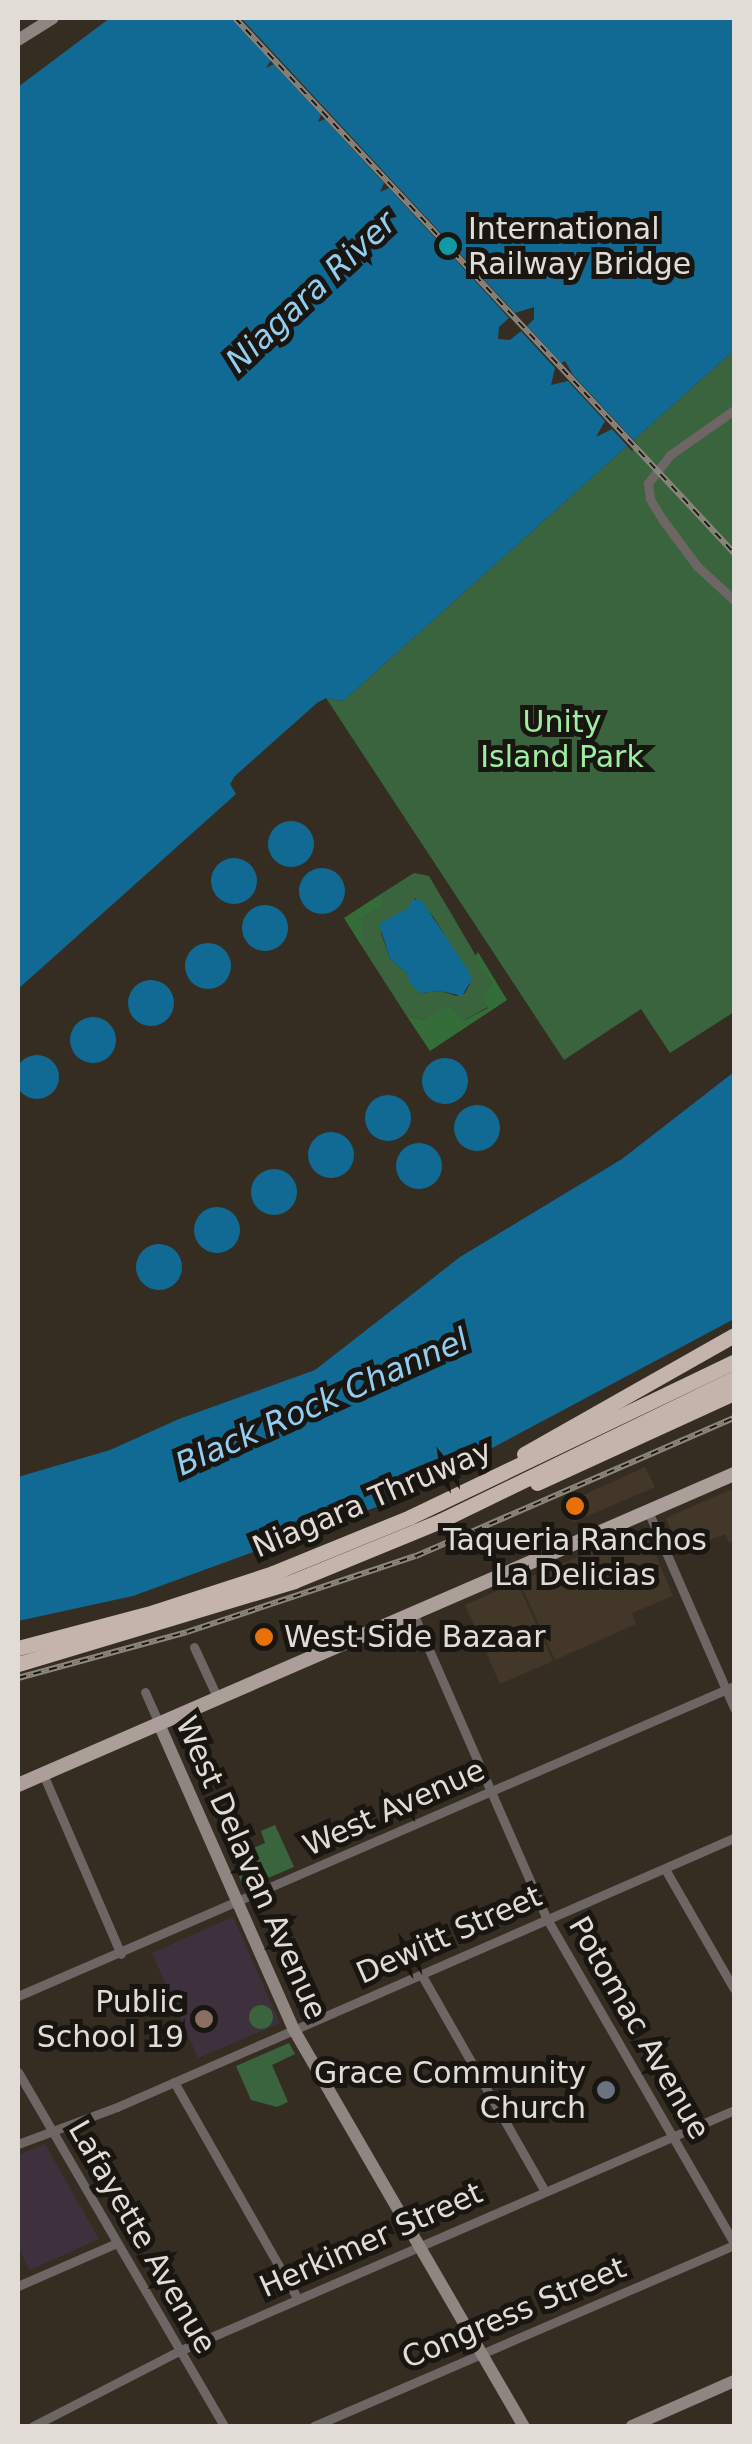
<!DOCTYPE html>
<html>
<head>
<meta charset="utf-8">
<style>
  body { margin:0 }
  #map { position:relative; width:752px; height:2444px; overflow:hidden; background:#352d22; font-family:"DejaVu Sans",sans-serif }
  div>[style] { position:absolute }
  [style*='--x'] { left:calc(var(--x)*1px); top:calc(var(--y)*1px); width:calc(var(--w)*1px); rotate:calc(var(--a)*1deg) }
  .commercial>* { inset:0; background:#423728 }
  .education>* { inset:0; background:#3f303e }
  .green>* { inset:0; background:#3a643d }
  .round { border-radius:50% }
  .forest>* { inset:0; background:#346d39 }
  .water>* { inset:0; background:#116a93 }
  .pier>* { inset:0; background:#352d22 }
  .street>* { height:9px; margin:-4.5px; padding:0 4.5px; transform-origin:4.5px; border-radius:4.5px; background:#6d6664 }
  .secondary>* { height:12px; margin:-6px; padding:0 6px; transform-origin:6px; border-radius:6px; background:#908681 }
  .primary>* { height:14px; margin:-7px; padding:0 7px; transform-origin:7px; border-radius:7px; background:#ac9e98 }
  .highway>* { height:15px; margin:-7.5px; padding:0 7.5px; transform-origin:7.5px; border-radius:7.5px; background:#c4b4ac }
  .rail>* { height:6px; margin-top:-3px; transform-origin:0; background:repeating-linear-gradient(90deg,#191611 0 8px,#8c867d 0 16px); box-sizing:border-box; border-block:2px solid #8c867d }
  .dots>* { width:28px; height:28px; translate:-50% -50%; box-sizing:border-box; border:5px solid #191611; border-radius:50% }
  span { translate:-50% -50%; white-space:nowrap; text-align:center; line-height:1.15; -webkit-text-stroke:10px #191611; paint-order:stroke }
  .poi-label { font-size:30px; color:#e1dcd5 }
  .left { translate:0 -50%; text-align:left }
  .right { translate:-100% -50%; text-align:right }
  .park-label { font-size:30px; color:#9deea2 }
  .street-label { font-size:30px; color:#e1dcd5 }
  .water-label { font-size:32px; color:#93cef2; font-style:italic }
  .frame { position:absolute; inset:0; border:20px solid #e1dcd5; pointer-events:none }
</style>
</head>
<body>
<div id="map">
  <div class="commercial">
    <div style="clip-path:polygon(645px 1467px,655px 1487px,574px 1522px,566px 1503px)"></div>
    <div style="clip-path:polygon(734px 1488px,734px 1541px,729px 1543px,725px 1534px,680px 1552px,666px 1518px)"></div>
    <div style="clip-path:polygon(645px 1530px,673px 1596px,632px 1613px,636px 1624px,555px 1660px,519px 1581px)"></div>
    <div style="clip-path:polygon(517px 1582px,553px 1661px,500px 1684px,465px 1605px)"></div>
  </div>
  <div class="education">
    <div style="clip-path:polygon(233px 1917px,280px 2023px,198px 2058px,152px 1953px)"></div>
    <div style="clip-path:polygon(45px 2144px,99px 2239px,30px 2270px,18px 2248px,18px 2155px)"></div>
  </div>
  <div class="green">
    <div style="clip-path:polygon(734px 350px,734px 1012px,670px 1053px,641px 1009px,564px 1060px,326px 698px,343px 701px)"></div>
    <div style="clip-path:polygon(evenodd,414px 873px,429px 876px,492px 983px,484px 995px,488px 1007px,463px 1021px,445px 1009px,424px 1020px,406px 1015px,361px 945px,361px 920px,377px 909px,384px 892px,414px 873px,415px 898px,433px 916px,465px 969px,470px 984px,465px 993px,456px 996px,441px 991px,420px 993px,408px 974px,390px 959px,381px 933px,387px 920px,409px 908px,415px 898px)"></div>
    <div style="clip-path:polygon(275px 1825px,294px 1867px,244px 1888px,231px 1858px,265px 1843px,261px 1831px)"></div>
    <div class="round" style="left:249px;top:2005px;width:24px;height:24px"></div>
    <div style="clip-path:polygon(289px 2043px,295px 2054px,272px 2065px,288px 2102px,277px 2107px,251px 2100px,236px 2066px)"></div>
  </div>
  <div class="forest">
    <div style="clip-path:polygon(384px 892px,380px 907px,361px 920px,361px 945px,344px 918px)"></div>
    <div style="clip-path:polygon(478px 952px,507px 1000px,430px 1051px,406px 1015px,424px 1020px,449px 1005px,463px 1021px,488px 1008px,483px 995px,492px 983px,475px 957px)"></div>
  </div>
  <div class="water">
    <div style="clip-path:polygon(110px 18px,734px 18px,734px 350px,343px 701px,326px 698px,317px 703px,235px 776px,230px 784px,236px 794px,18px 989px,18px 87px)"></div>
    <div class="round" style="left:268px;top:821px;width:46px;height:46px"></div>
    <div class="round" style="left:211px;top:858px;width:46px;height:46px"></div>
    <div class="round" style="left:299px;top:868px;width:46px;height:46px"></div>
    <div style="clip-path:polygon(413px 899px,422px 901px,468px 970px,472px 979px,462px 996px,441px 991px,420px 993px,409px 982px,408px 974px,390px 959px,379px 924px,408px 908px)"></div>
    <div class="round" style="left:242px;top:905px;width:46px;height:46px"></div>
    <div class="round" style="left:185px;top:943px;width:46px;height:46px"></div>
    <div class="round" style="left:128px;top:980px;width:46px;height:46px"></div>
    <div class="round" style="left:70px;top:1017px;width:46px;height:46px"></div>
    <div class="round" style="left:15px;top:1055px;width:44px;height:44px"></div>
    <div class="round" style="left:422px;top:1058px;width:46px;height:46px"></div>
    <div style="clip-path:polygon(734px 1072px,734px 1319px,393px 1501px,133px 1596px,18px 1621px,18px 1477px,110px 1450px,179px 1419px,315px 1370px,460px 1257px,622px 1159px)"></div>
    <div class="round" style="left:365px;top:1095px;width:46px;height:46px"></div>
    <div class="round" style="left:454px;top:1105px;width:46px;height:46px"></div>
    <div class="round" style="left:308px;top:1132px;width:46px;height:46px"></div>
    <div class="round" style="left:396px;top:1143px;width:46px;height:46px"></div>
    <div class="round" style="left:251px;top:1169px;width:46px;height:46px"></div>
    <div class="round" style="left:194px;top:1207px;width:46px;height:46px"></div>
    <div class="round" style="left:136px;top:1244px;width:46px;height:46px"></div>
  </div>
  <div class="pier">
    <div style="clip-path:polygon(231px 18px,241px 18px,515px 313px,534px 307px,534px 319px,527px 326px,561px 363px,565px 361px,573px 375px,638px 445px,632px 451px,612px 429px,596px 437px,605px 421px,568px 381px,551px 385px,555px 368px,521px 331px,510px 340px,498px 339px,499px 327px,509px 318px,454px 258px,445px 260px,448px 252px,389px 188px,380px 192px,384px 183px,325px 119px,318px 122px,321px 115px,274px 64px,266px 68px,271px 60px)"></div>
  </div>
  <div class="street">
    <div style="--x:734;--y:410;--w:78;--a:144.9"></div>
    <div style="--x:670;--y:455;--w:36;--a:128"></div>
    <div style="--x:648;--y:483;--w:16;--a:83"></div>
    <div style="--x:650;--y:499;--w:23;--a:59"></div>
    <div style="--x:662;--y:519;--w:59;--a:53.3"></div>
    <div style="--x:697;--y:566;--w:50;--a:42.6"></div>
    <div style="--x:648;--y:1511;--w:215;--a:66.4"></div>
    <div style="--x:413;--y:1613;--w:334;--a:66.4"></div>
    <div style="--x:547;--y:1919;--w:374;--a:60"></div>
    <div style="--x:194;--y:1647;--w:57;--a:65.2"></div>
    <div style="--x:145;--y:1692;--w:35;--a:66"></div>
    <div style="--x:43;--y:1774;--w:196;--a:66.6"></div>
    <div style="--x:665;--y:1869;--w:138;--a:60.1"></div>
    <div style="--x:421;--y:1974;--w:250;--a:60.3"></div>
    <div style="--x:18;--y:1996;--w:780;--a:-23.41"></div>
    <div style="--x:18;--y:2072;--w:410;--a:59.8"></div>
    <div style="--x:174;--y:2082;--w:250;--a:60.3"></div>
    <div style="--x:18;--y:2144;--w:106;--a:-20.5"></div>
    <div style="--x:117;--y:2107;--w:673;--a:-23.56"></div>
    <div style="--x:18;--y:2286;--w:108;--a:-23.5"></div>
    <div style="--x:33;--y:2426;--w:164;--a:-27.2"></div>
    <div style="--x:179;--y:2351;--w:605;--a:-23.47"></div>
    <div style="--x:314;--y:2426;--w:457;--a:-23.3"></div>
  </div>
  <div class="secondary">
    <div style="--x:18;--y:40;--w:41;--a:-32.2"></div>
    <div style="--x:159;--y:1724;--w:334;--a:66.2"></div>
    <div style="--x:294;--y:2030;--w:458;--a:59.9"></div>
    <div style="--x:632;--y:2426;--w:111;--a:-23.8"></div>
  </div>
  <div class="primary">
    <div style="--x:18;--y:1785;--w:781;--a:-23.48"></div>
  </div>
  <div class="highway">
    <div style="--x:524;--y:1454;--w:241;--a:-29.5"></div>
    <div style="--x:537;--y:1483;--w:217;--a:-24.6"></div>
    <div style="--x:18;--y:1648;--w:141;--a:-14.8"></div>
    <div style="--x:154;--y:1612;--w:125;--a:-18.1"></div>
    <div style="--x:273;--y:1573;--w:148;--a:-22.2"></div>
    <div style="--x:410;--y:1517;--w:359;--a:-25.6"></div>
    <div style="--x:18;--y:1664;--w:288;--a:-16.7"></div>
    <div style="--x:294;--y:1581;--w:158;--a:-22.3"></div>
    <div style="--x:440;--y:1521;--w:327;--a:-25.9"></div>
  </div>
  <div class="rail">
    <div style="--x:235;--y:18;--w:732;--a:46.99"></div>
    <div style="--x:18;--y:1678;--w:175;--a:-15.2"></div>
    <div style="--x:187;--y:1632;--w:241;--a:-18.4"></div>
    <div style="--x:416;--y:1556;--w:347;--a:-23.5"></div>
  </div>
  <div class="dots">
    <div style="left:448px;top:246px;background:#0f9aa8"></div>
    <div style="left:575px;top:1506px;background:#e8710a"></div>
    <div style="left:264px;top:1637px;background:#e8710a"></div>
    <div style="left:204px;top:2019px;background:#8d6e63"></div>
    <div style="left:606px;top:2090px;background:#6b7280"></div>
  </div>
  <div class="poi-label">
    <span class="left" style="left:468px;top:246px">International<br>Railway Bridge</span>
    <span style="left:575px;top:1557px">Taqueria Ranchos<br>La Delicias</span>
    <span class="left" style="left:284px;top:1637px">West Side Bazaar</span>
    <span class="right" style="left:184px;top:2019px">Public<br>School 19</span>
    <span class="right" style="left:586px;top:2090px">Grace Community<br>Church</span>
  </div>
  <div class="park-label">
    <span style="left:562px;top:739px">Unity<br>Island Park</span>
  </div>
  <div class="street-label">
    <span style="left:372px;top:1499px;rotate:-23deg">Niagara Thruway</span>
    <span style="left:394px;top:1808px;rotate:-24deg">West Avenue</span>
    <span style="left:251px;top:1868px;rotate:66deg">West Delavan Avenue</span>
    <span style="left:449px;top:1935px;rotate:-24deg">Dewitt Street</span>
    <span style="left:639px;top:2028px;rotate:60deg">Potomac Avenue</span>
    <span style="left:142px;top:2237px;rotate:60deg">Lafayette Avenue</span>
    <span style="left:371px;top:2240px;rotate:-24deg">Herkimer Street</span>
    <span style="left:514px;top:2313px;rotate:-23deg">Congress Street</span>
  </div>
  <div class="water-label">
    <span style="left:311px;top:292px;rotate:-43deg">Niagara River</span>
    <span style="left:322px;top:1402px;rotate:-24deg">Black Rock Channel</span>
  </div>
  <div class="frame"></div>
</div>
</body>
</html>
